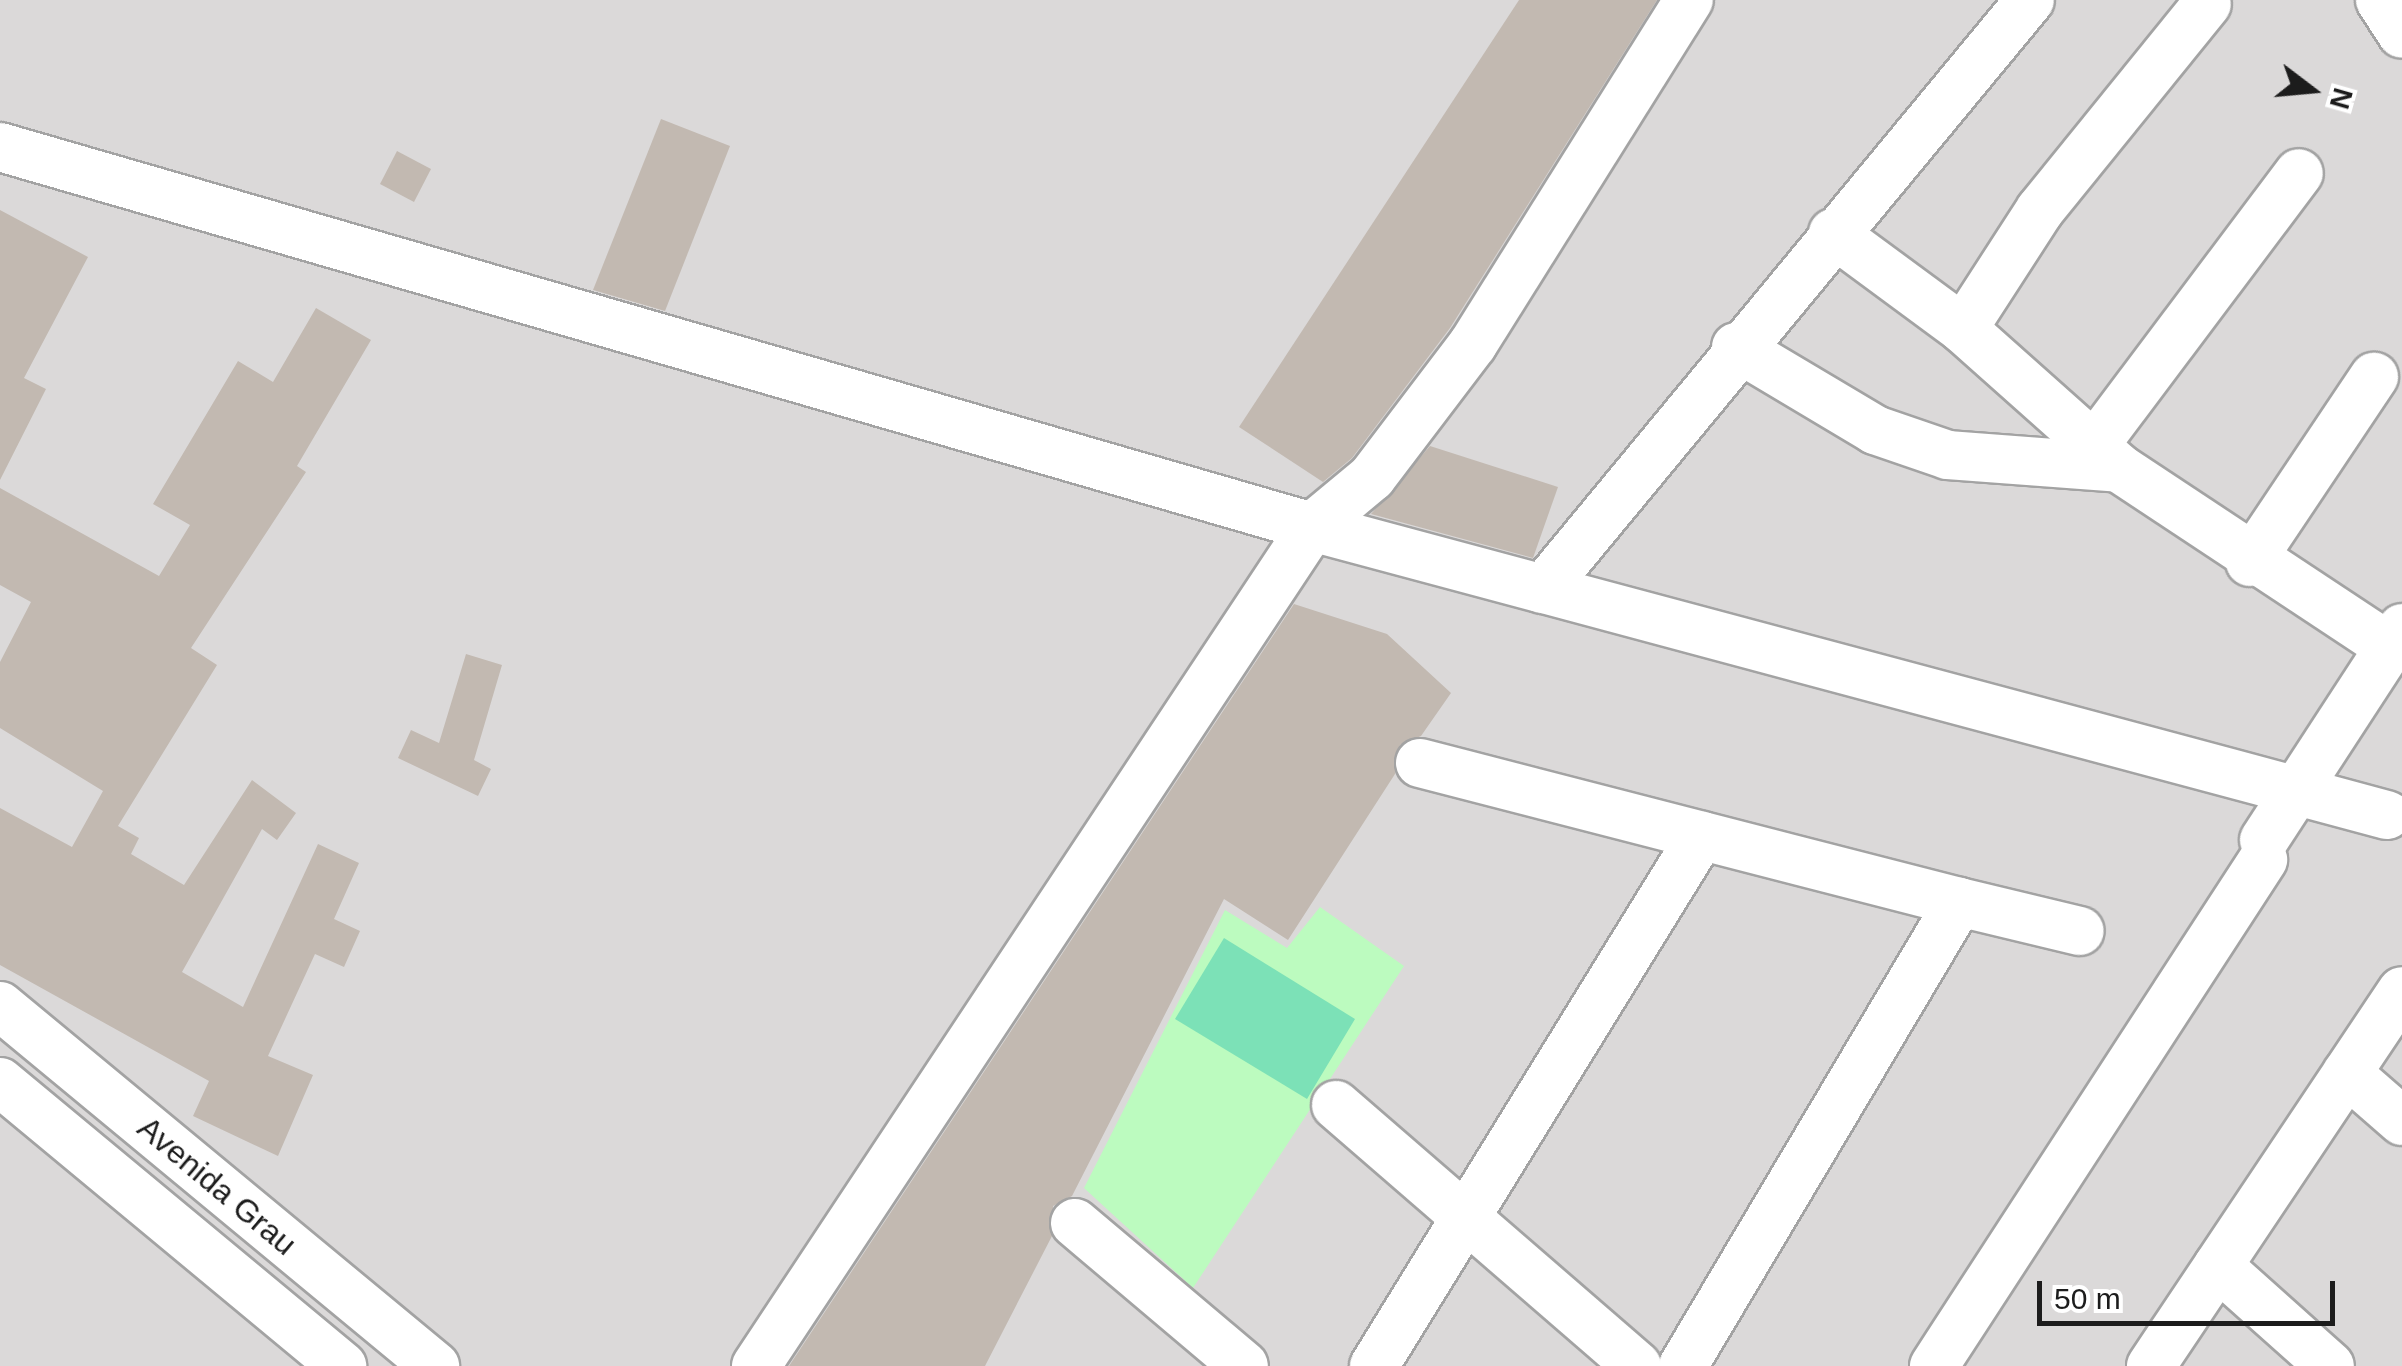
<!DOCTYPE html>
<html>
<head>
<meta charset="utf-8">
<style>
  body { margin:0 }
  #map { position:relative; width:2402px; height:1366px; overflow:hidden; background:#eeeae2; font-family:Helvetica,sans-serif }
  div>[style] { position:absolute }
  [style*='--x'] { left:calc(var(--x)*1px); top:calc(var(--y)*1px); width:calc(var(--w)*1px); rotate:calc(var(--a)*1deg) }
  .residential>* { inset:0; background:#dbd9d9 }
  .park>* { inset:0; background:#bcfbbf }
  .pitch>* { inset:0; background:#7ce1b7 }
  .building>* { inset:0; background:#c2b9b1 }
  .roads { filter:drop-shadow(2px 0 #a3a3a3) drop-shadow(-2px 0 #a3a3a3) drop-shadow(0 2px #a3a3a3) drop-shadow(0 -2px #a3a3a3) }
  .minor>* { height:48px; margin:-24px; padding:0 24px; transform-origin:24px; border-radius:24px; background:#fff }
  span { translate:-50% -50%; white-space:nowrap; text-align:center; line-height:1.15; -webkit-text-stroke:10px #fff; paint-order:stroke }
  .street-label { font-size:32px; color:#1c1c1c }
  .north { position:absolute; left:2262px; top:40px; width:100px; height:100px; -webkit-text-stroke:8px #fff; paint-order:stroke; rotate:106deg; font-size:28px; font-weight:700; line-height:40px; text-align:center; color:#1c1c1c }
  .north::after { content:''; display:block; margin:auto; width:35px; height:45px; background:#1c1c1c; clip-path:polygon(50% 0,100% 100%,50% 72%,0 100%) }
  .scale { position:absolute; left:2037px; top:1281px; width:298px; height:45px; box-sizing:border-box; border:5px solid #1c1c1c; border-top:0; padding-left:12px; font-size:30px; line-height:35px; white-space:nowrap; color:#1c1c1c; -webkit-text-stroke:8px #fff; paint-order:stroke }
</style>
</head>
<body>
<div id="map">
  <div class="residential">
    <div style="clip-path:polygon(0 0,2402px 0,2402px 1366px,0 1366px)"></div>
  </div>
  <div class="park">
    <div style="clip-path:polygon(1320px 907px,1404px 966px,1193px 1288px,1084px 1188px,1225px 910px,1287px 948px)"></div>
  </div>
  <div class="pitch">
    <div style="clip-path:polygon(1224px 938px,1355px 1019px,1307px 1099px,1175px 1019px)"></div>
  </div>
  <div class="building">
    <div style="clip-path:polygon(1519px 0,1657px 0,1450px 328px,1352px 458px,1323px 482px,1239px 427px)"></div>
    <div style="clip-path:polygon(661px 119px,730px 146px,665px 311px,593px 290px)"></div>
    <div style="clip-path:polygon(397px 151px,431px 169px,414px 202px,380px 184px)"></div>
    <div style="clip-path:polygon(0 210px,88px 257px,24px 378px,46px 389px,0 480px)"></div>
    <div style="clip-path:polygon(316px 308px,371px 340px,297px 466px,306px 472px,191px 648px,217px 665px,118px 826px,139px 838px,131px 854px,184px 885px,252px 780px,296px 813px,277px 840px,262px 829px,182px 972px,243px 1007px,318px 844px,359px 863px,334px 919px,360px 931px,344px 967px,315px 954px,268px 1056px,313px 1075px,278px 1156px,193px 1116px,209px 1081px,0 965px,0 808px,72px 847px,103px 791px,0 728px,0 662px,31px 602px,0 585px,0 488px,159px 576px,190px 525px,153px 504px,238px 361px,273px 382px)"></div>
    <div style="clip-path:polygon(1430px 446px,1558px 487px,1533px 558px,1371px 514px)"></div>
    <div style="clip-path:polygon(1294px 604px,1387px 634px,1451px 693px,1421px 736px,1400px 745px,1395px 774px,1288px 940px,1224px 899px,1072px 1196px,1053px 1206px,1052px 1236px,985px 1366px,789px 1366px)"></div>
    <div style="clip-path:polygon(466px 654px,502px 665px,474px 760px,491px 769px,478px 796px,398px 758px,411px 730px,439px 743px)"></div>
  </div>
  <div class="roads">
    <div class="minor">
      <div style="--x:2380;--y:0;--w:40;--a:57.1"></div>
      <div style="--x:0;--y:147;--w:1366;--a:16.15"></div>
      <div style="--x:1312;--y:527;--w:1113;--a:15"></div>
      <div style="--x:1833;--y:233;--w:162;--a:36.4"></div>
      <div style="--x:1963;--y:329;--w:209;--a:41.7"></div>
      <div style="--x:2119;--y:468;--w:324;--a:33.5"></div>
      <div style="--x:1963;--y:329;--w:142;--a:-57.1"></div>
      <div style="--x:2040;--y:210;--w:265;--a:-51"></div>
      <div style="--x:1736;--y:347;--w:162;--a:30.8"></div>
      <div style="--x:1875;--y:430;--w:77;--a:18.9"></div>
      <div style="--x:1948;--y:455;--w:171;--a:4.3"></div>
      <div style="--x:2094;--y:446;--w:341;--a:-53.1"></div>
      <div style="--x:2250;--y:562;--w:223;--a:-56.2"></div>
      <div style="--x:1543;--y:589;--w:764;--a:-50.42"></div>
      <div style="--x:1420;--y:763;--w:557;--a:14.46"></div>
      <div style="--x:1959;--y:902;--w:540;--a:120.75"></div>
      <div style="--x:2264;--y:840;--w:253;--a:-56.9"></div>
      <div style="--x:1959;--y:902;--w:124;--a:13.5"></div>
      <div style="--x:0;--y:1006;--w:565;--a:39.61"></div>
      <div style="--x:2347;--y:1073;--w:73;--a:41.1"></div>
      <div style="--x:0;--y:1082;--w:445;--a:39.7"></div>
      <div style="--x:1336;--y:1105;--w:398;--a:40.9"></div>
      <div style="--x:1075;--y:1223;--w:221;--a:40.2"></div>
      <div style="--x:2218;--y:1266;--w:150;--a:41.8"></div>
      <div style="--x:756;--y:1366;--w:1007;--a:-56.47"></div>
      <div style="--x:1312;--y:527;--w:78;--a:-39.8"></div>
      <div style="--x:1372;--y:477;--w:167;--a:-52.8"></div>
      <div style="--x:1473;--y:344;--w:406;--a:-57.9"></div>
      <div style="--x:1374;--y:1366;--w:623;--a:-58.33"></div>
      <div style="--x:1934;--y:1366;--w:604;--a:-56.97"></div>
      <div style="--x:2151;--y:1366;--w:451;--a:-56.2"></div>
    </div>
  </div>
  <div class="street-label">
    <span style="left:217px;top:1186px;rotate:40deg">Avenida Grau</span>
  </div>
  <div class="north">N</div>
  <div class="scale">50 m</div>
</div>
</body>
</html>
